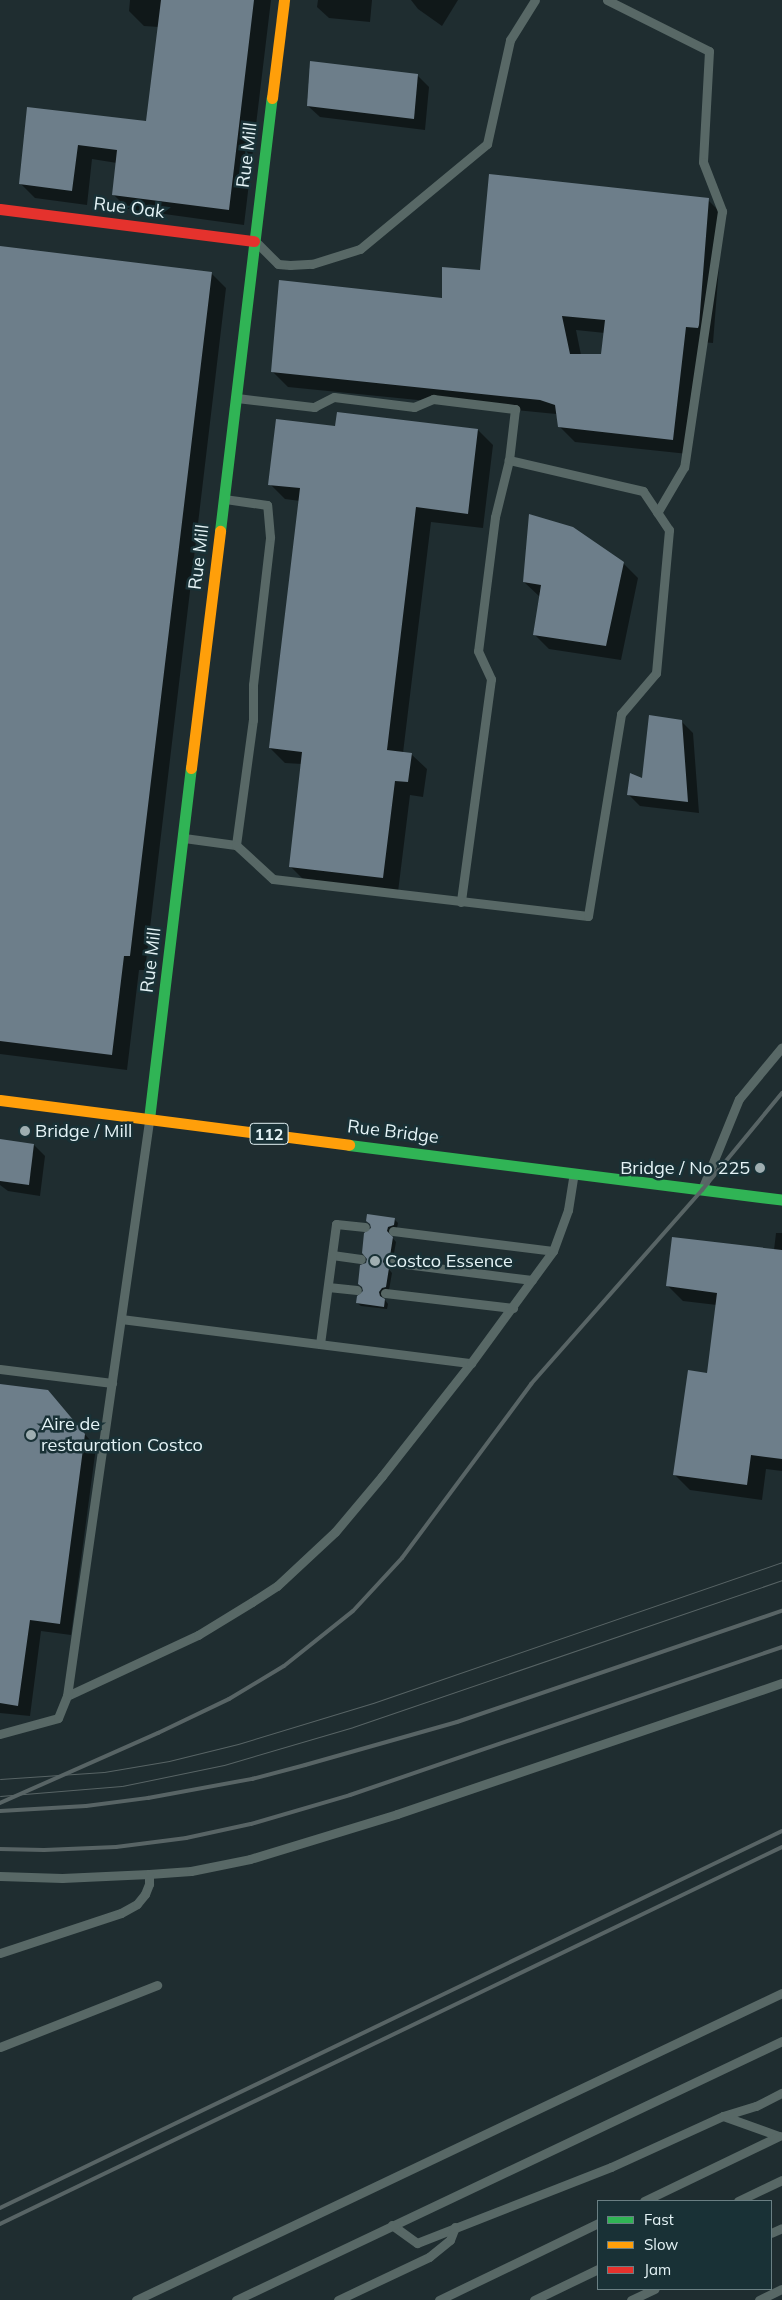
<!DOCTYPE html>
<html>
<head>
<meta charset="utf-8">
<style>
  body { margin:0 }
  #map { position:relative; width:782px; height:2300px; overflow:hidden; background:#1f2d30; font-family:Mulish,sans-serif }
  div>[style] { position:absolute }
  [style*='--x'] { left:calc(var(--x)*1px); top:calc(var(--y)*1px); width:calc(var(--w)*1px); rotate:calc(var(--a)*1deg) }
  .shadow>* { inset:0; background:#0007 }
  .building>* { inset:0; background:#6d7e8a }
  .lane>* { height:9px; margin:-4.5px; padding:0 4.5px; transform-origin:4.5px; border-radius:4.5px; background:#586866 }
  .fast>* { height:11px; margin:-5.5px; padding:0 5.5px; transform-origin:5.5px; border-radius:5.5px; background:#30b455 }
  .slow>* { height:11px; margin:-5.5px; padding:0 5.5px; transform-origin:5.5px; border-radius:5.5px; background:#ff9f0a }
  .jam>* { height:11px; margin:-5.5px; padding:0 5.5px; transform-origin:5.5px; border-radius:5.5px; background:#e5322d }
  .tram>* { height:1px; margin:-0.5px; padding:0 0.5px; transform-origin:0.5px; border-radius:0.5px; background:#586465 }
  .rail>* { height:4px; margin:-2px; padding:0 2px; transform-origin:2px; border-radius:2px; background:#586465 }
  .dots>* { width:14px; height:14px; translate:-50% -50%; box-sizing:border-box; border:2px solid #193136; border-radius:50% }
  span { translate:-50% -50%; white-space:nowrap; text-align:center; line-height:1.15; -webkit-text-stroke:5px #193136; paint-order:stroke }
  .shield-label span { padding:1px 4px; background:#193136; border:1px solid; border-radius:4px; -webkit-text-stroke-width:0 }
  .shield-label { font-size:16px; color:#e4f3f6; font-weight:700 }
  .street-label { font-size:18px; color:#e4f3f6 }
  .poi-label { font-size:18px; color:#e4f3f6 }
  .left { translate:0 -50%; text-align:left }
  .right { translate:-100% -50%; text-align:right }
  .legend { position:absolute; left:597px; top:2200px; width:175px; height:90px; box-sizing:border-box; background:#193136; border:1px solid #6a7f83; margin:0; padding:6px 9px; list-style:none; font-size:15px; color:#e4f3f6 }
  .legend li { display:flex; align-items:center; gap:10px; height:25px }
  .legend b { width:25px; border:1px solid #6a7f83 }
</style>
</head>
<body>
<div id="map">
  <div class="shadow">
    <div style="clip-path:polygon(130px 0,271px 0,244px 225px,128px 209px,113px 194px,117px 163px,92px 159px,87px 205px,35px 198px,20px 183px,28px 108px,147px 122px,159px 27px,144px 26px,129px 11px)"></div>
    <div style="clip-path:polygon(318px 0,372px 0,370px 22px,329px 18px,317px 7px)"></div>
    <div style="clip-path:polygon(411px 0,458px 0,442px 26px,418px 9px)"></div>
    <div style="clip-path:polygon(418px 76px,429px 87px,425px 130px,320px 117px,308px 106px)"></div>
    <div style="clip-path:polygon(evenodd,708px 200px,723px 215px,713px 343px,701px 342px,688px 454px,575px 442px,560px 427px,556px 414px,288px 387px,273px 372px,443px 300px,481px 271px,708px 200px,576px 330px,605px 333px,602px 356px,581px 355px,576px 330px)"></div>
    <div style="clip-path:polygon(0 247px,211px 273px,226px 288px,145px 970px,139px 970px,127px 1070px,0 1054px)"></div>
    <div style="clip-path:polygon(336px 427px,478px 430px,493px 445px,483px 528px,431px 522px,403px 753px,411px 754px,427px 769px,423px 797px,410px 795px,398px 892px,305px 881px,290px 866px,302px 764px,285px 763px,270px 748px,300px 501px,285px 499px,270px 484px)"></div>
    <div style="clip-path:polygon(623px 563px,638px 578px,621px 660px,549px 649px,534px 634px,540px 597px,524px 582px)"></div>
    <div style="clip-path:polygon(681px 721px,693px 733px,699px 813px,640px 806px,628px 794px,643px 779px)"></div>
    <div style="clip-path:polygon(0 1145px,34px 1145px,45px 1156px,40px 1196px,8px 1191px,0 1185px)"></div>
    <div style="clip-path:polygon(394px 1219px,398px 1223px,397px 1228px,390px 1235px,396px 1242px,393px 1259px,386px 1266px,392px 1273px,389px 1290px,382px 1296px,388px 1304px,387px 1309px,361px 1306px,357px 1303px,364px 1292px,369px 1259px,363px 1252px)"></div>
    <div style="clip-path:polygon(776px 1233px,782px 1233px,782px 1471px,766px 1469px,762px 1500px,690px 1490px,675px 1475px,709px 1374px,717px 1305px,683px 1301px,668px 1286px,774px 1250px)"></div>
    <div style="clip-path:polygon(0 1386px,48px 1392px,96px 1447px,71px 1635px,41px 1631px,30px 1716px,0 1713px)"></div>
  </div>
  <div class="building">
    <div style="clip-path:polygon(161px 0,254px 0,229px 210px,112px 195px,117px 150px,78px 145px,72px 191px,19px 184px,27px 107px,146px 121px)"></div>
    <div style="clip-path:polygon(310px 61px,418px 74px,414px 119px,307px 106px)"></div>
    <div style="clip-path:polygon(evenodd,489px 174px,709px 198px,699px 325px,698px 328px,686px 327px,673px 440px,558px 427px,555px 405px,540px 400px,271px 372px,279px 280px,442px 298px,442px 267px,480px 270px,489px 174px,562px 316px,605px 320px,601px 354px,570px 354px,562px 316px)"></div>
    <div style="clip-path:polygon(0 246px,212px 272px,130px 956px,124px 956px,112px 1055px,0 1041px)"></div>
    <div style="clip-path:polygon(337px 412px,478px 429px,468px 514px,416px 507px,387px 750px,412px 753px,408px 782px,395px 781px,383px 878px,289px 867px,302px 752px,269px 748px,300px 488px,268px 485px,276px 419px,335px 426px)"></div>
    <div style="clip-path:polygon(529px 514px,573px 527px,624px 562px,606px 646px,533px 635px,541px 585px,523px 582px)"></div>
    <div style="clip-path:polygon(649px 715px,682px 720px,688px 802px,627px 795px,630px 773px,642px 778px)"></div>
    <div style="clip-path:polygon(0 1139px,34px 1144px,29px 1185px,0 1181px)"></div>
    <div style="clip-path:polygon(367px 1214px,395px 1218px,394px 1225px,388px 1227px,387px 1231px,393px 1237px,390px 1256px,384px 1258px,383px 1262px,389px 1268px,386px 1287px,382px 1288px,379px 1292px,380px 1296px,385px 1299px,384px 1307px,356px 1303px,357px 1296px,363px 1291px,362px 1287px,358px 1284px,360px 1265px,366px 1263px,367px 1259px,362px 1253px,364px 1233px,371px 1228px,370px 1224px,366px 1221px)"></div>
    <div style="clip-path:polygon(672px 1237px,782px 1250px,782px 1459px,751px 1455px,747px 1485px,673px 1475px,688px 1370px,707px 1373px,717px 1293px,666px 1286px)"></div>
    <div style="clip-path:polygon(0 1384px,48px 1390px,85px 1434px,60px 1624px,30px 1620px,18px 1706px,0 1703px)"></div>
  </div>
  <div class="lane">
    <div style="--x:607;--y:0;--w:114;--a:26.6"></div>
    <div style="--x:709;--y:51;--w:111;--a:93.1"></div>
    <div style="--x:703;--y:162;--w:53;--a:68.8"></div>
    <div style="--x:722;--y:211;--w:259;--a:98.4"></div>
    <div style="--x:684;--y:467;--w:53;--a:120.4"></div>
    <div style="--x:258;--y:244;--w:28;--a:45"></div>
    <div style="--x:278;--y:264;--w:12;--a:5"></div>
    <div style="--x:290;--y:265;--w:22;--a:-3"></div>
    <div style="--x:312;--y:264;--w:50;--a:-17.4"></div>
    <div style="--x:360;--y:249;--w:165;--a:-39.6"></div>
    <div style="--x:487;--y:144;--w:107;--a:-77.5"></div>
    <div style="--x:510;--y:40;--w:47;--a:-58"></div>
    <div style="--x:237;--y:398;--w:78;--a:6.7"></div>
    <div style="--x:314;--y:407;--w:22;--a:-27"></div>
    <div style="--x:334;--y:397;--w:81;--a:7.1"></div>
    <div style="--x:414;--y:407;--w:21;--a:-23"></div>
    <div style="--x:433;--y:399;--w:83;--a:7"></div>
    <div style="--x:515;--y:409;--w:51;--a:96.7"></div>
    <div style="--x:509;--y:460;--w:59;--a:103.8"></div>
    <div style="--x:495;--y:517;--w:135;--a:97.2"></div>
    <div style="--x:478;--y:651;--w:31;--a:65"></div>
    <div style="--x:491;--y:679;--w:225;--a:97.7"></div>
    <div style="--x:184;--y:838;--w:52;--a:7.7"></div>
    <div style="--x:236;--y:845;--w:126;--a:-82.3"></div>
    <div style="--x:253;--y:720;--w:35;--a:-90"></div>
    <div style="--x:253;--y:685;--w:149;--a:-83.4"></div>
    <div style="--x:270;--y:537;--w:32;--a:-95"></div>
    <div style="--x:267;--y:505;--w:42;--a:-171.9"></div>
    <div style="--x:236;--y:845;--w:50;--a:42.6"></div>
    <div style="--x:273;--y:879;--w:317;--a:6.7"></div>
    <div style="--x:588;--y:916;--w:205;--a:-80.7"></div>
    <div style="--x:621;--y:714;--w:54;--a:-49.5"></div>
    <div style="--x:656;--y:673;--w:144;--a:-84.8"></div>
    <div style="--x:669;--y:530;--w:47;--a:-123.7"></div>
    <div style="--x:643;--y:491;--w:138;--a:-167"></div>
    <div style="--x:703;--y:1187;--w:95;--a:-67.8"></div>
    <div style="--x:739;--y:1099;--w:67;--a:-50.4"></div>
    <div style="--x:393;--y:1231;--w:161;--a:7.1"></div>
    <div style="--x:332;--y:1255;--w:29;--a:8"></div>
    <div style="--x:389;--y:1262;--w:144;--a:7.2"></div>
    <div style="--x:328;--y:1287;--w:29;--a:6"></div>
    <div style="--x:385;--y:1293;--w:129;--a:6.7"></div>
    <div style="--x:121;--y:1319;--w:353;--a:7.2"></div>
    <div style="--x:320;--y:1344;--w:121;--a:-82.4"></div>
    <div style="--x:336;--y:1224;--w:29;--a:6"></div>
    <div style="--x:0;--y:1369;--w:113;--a:7.1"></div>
    <div style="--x:67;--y:1696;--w:145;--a:-25"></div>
    <div style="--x:198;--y:1635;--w:63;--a:-31.4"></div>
    <div style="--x:252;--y:1602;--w:30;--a:-33"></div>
    <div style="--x:277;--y:1586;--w:79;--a:-43"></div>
    <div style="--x:335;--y:1532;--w:73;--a:-50"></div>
    <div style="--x:382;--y:1476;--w:144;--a:-51.8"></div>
    <div style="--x:471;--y:1363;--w:139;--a:-53.8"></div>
    <div style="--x:553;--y:1251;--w:44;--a:-69.9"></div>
    <div style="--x:568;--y:1210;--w:33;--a:-81"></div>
    <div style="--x:0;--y:1734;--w:60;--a:-15.4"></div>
    <div style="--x:58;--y:1718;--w:24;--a:-68"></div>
    <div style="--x:67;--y:1696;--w:581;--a:-81.88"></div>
    <div style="--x:0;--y:1876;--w:62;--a:1.8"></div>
    <div style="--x:62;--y:1878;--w:87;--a:-2.6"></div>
    <div style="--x:149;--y:1874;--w:42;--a:-4.1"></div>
    <div style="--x:191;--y:1871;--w:60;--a:-11.5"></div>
    <div style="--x:250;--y:1859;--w:154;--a:-17"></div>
    <div style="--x:397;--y:1814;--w:407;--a:-18.8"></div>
    <div style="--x:0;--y:1953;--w:127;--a:-18.3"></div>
    <div style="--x:121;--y:1913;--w:18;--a:-29"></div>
    <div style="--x:137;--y:1904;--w:13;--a:-51"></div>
    <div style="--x:145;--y:1894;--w:11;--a:-68"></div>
    <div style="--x:149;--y:1884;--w:10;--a:-90"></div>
    <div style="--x:0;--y:2047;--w:169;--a:-21.5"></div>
    <div style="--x:723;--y:2116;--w:59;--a:19.7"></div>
    <div style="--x:644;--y:2201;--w:150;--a:-25.7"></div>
    <div style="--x:738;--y:2201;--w:49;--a:-25.5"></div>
    <div style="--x:392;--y:2225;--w:31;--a:36"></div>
    <div style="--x:417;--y:2243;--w:208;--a:-21.4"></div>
    <div style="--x:611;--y:2167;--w:123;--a:-24.5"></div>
    <div style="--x:723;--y:2116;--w:34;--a:-17"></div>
    <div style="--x:756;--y:2106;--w:29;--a:-27"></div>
    <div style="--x:771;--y:2233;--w:12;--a:-24"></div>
    <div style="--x:136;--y:2300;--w:715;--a:-25.42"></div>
    <div style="--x:236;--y:2300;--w:604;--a:-25.38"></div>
    <div style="--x:338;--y:2300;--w:101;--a:-25.3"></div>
    <div style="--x:429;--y:2257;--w:27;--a:-39"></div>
    <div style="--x:450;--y:2240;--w:14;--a:-69"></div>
    <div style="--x:439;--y:2300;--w:177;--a:-25.8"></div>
    <div style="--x:534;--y:2300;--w:71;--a:-25.8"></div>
    <div style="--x:631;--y:2300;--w:26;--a:-25"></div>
    <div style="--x:759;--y:2300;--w:25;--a:-26"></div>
  </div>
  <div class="fast">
    <div style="--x:220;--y:531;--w:436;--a:-83.2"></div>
    <div style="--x:149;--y:1119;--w:354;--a:-83.2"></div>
    <div style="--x:349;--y:1145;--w:436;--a:7.2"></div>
  </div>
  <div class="slow">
    <div style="--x:272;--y:98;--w:99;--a:-83"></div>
    <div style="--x:191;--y:768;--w:239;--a:-83"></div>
    <div style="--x:0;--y:1100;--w:352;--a:7.3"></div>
  </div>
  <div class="jam">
    <div style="--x:0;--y:209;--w:256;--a:7.2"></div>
  </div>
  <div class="tram">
    <div style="--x:0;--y:1779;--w:104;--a:-3.9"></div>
    <div style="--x:104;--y:1772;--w:66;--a:-9.6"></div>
    <div style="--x:169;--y:1761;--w:71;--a:-13.8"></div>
    <div style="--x:238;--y:1744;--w:141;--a:-16.9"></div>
    <div style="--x:373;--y:1703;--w:433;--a:-19"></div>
    <div style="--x:0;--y:1796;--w:122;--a:-4.7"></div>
    <div style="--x:122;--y:1786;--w:104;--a:-11.6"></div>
    <div style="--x:224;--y:1765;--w:134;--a:-16.4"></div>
    <div style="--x:353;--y:1727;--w:453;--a:-18.9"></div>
  </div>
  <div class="rail">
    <div style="--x:0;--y:1803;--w:173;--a:-23.9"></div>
    <div style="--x:158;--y:1733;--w:79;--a:-25.6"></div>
    <div style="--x:229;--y:1699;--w:64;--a:-31"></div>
    <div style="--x:284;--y:1666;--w:88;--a:-38.6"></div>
    <div style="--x:353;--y:1611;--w:72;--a:-47.2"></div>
    <div style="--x:402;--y:1558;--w:217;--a:-53.4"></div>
    <div style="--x:531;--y:1384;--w:259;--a:-48.6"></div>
    <div style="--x:702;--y:1190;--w:126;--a:-50.5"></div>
    <div style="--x:0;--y:1811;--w:86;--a:-3.3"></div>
    <div style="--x:86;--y:1806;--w:63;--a:-7.4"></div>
    <div style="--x:148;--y:1798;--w:106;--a:-10.4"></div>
    <div style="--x:252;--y:1779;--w:55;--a:-14.8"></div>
    <div style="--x:305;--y:1765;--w:158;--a:-15.8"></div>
    <div style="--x:457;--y:1722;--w:343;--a:-18.9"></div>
    <div style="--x:0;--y:1849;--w:44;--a:1.3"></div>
    <div style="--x:44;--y:1850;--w:72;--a:-2.4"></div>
    <div style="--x:116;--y:1847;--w:71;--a:-7.3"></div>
    <div style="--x:186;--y:1838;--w:66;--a:-12.2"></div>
    <div style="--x:251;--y:1824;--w:103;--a:-16.3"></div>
    <div style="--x:350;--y:1795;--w:457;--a:-18.9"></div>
    <div style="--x:0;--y:2208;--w:868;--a:-25.74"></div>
    <div style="--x:0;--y:2224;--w:868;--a:-25.74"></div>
  </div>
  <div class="dots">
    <div style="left:25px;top:1131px;background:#9faeb1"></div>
    <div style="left:760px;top:1168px;background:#9faeb1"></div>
    <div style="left:375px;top:1261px;background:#9faeb1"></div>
    <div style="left:31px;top:1435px;background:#9faeb1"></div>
  </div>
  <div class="shield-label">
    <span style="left:269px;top:1134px">112</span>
  </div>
  <div class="street-label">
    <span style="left:247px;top:155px;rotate:-83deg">Rue Mill</span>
    <span style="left:129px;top:208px;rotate:7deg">Rue Oak</span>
    <span style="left:199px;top:557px;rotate:-83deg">Rue Mill</span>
    <span style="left:151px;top:960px;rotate:-83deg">Rue Mill</span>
    <span style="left:393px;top:1132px;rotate:7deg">Rue Bridge</span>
  </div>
  <div class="poi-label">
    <span class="left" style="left:35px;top:1131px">Bridge / Mill</span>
    <span class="right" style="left:750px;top:1168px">Bridge / No 225</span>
    <span class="left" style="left:385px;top:1261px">Costco Essence</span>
    <span class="left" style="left:41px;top:1435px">Aire de<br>restauration Costco</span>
  </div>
  <ul class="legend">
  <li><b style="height:6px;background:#30b455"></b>Fast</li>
  <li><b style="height:6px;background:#ff9f0a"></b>Slow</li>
  <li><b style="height:6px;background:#e5322d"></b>Jam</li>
  </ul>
</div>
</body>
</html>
